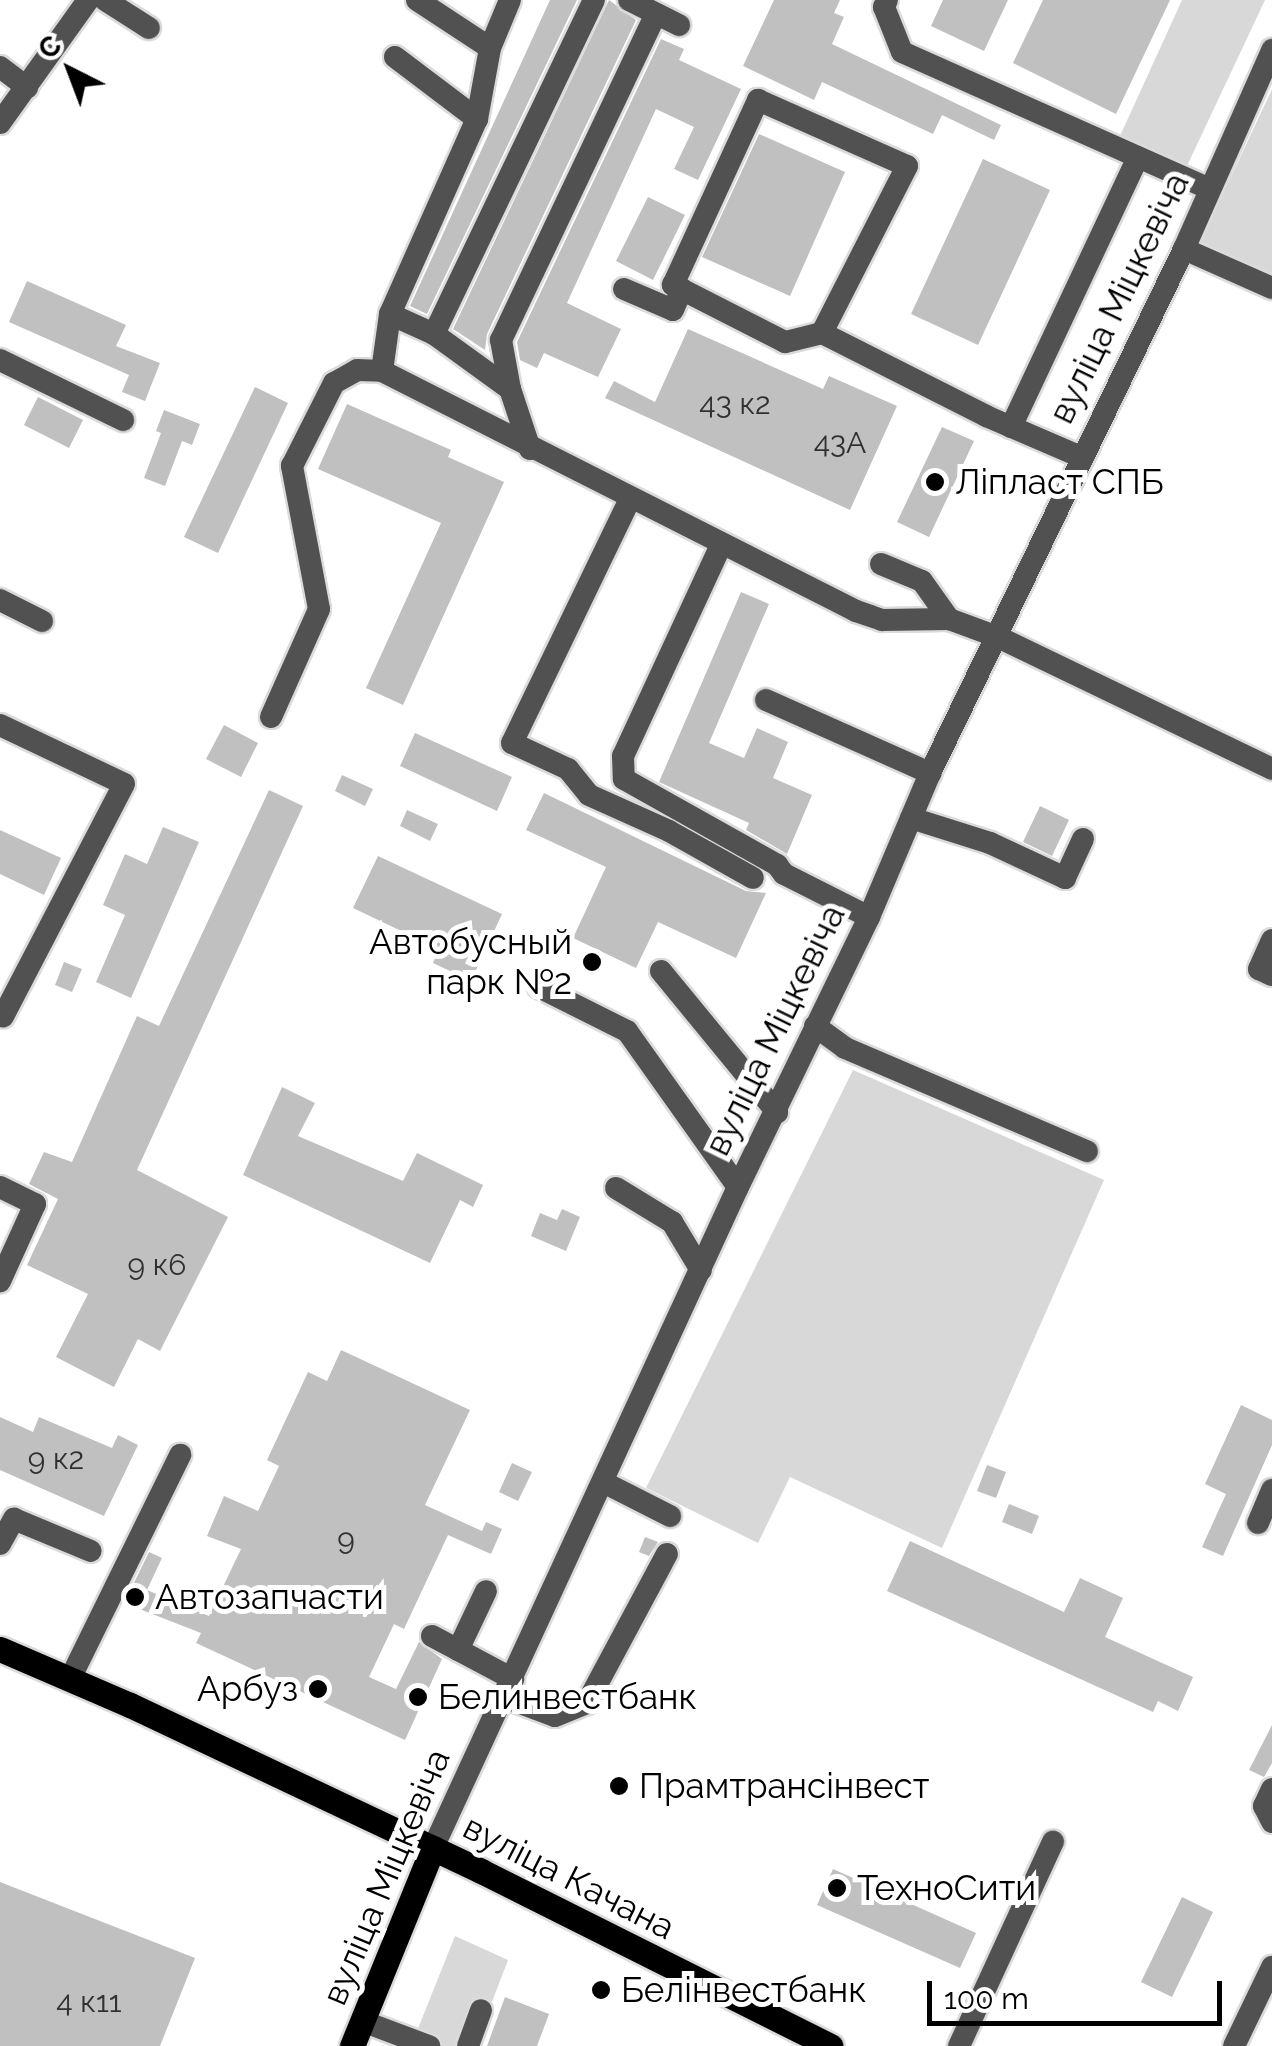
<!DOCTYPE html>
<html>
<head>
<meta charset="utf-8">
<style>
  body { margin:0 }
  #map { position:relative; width:1272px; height:2046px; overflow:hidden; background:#fff; font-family:Raleway,sans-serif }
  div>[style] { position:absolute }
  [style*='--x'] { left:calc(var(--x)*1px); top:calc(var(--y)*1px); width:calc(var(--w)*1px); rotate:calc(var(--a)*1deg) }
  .green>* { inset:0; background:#d8d8d8 }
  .building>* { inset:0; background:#c0c0c0 }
  .roads { filter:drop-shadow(2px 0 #dbdbdb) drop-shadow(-2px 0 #dbdbdb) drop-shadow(0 2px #dbdbdb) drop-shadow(0 -2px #dbdbdb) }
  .minor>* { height:22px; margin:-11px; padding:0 11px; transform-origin:11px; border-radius:11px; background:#515151 }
  .major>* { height:25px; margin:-12.5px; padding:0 12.5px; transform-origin:12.5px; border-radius:12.5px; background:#000 }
  .dots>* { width:28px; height:28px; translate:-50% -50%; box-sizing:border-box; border:5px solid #fff; border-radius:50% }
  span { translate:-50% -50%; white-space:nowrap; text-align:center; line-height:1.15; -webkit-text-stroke:10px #fff; paint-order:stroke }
  .number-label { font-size:30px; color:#303030 }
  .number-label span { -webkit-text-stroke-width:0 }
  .street-label { font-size:35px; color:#000 }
  .poi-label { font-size:35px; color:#000 }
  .left { translate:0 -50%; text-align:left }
  .right { translate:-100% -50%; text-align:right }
  .north { position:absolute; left:20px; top:20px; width:100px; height:100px; -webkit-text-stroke:8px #fff; paint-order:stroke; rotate:318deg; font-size:28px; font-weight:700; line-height:40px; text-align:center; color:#000 }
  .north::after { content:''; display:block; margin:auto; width:35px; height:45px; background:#000; clip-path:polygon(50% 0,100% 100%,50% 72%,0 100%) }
  .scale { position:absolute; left:927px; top:1981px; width:295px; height:45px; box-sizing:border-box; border:5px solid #000; border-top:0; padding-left:12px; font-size:30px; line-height:35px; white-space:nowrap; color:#000; -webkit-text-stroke:8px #fff; paint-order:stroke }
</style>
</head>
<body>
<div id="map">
  <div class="green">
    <div style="clip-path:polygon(1182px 0,1265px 0,1186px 168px,1120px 136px)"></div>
    <div style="clip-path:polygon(1272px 89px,1272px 278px,1199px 245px)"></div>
    <div style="clip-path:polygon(853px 1070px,1104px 1180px,942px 1548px,790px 1477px,758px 1543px,646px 1488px)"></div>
    <div style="clip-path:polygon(455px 1936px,508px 1960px,475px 2046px,411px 2046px)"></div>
  </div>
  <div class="building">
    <div style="clip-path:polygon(550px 0,577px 0,427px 314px,410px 306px)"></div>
    <div style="clip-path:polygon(609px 0,636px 20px,487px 334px,485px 350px,453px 329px)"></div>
    <div style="clip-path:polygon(774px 0,840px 0,834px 13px,844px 17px,832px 44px,1001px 125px,994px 140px,942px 115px,933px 134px,822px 82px,814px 100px,743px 66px)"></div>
    <div style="clip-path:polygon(943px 0,1008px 0,984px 51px,931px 26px)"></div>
    <div style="clip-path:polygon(1043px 0,1170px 0,1116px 114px,1013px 63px)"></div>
    <div style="clip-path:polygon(661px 39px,684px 49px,679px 60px,741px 89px,698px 180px,674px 169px,694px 127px,656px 109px,567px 303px,621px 329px,598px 377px,544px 353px,537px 368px,520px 360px,517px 342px)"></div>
    <div style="clip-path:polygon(759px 134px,845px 172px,790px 296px,702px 257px)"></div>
    <div style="clip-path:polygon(983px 159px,1050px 190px,978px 345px,911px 314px)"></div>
    <div style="clip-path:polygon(648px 197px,685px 215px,653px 280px,616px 261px)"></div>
    <div style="clip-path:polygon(27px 281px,126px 325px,116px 346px,160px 363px,145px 401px,122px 392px,129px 375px,9px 322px)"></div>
    <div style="clip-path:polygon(688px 329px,823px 389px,829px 376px,897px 406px,850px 510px,605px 398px,614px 381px,655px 402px)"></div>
    <div style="clip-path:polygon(255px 387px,288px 403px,218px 553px,184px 537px)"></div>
    <div style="clip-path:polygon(38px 397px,83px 420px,69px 448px,24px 425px)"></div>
    <div style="clip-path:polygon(347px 404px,451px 450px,448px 457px,504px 482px,403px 705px,366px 688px,441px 523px,318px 469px)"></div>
    <div style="clip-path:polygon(164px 410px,200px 424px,192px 445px,182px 441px,165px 486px,144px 478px,161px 433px,156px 431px)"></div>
    <div style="clip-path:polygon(942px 427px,974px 441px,929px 537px,897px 522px)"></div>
    <div style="clip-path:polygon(741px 592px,769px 604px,709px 743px,744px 758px,757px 728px,788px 742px,773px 778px,812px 795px,787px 854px,746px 830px,749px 823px,659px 782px)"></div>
    <div style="clip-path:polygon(224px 725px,258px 743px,241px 777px,206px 759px)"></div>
    <div style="clip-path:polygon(415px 733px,512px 777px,497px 811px,400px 766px)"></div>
    <div style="clip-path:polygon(342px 775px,373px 789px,365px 806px,335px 791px)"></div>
    <div style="clip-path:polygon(269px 790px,303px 806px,137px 1170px,228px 1217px,160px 1351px,138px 1339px,114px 1387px,56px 1357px,88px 1294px,27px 1265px,58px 1199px,29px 1184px,44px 1152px,72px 1162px,137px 1016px,159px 1026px)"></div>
    <div style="clip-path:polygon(544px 793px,746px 891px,766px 893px,736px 958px,658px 922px,636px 968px,573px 938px,606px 867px,526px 830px)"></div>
    <div style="clip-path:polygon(1040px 806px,1069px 820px,1052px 856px,1023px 842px)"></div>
    <div style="clip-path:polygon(407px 810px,438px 824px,430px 841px,400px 826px)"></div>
    <div style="clip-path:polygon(163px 827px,199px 842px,131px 998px,96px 982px,125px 915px,103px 905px,125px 854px,147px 864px)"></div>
    <div style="clip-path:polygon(0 830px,61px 858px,44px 895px,0 874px)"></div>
    <div style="clip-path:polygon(378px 856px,502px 914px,471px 981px,433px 963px,439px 949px,353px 908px)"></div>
    <div style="clip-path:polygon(64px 962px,82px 969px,72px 992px,55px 985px)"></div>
    <div style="clip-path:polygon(282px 1087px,315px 1103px,298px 1136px,403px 1181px,417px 1153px,483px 1185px,473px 1207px,460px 1200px,430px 1263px,243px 1175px)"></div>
    <div style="clip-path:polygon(562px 1209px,580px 1217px,566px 1251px,531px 1236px,540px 1213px,557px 1220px)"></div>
    <div style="clip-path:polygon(341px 1350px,470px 1410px,425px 1505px,482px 1531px,486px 1522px,502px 1529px,491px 1554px,448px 1535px,404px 1629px,394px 1624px,369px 1677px,396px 1689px,419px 1642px,442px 1659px,405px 1740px,196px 1643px,201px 1633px,124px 1603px,149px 1552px,162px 1558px,147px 1590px,209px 1616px,241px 1549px,207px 1536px,224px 1496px,258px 1511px,279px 1466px,267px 1460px,308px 1372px,327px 1381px)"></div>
    <div style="clip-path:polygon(1241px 1405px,1272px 1420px,1272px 1445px,1223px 1556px,1202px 1547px,1226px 1494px,1205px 1484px)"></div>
    <div style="clip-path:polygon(0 1417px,33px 1432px,39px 1417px,112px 1448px,118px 1435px,138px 1445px,104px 1516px,0 1470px)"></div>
    <div style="clip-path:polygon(512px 1463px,532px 1472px,518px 1501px,499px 1492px)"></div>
    <div style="clip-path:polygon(987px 1465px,1006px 1472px,996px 1498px,977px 1491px)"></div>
    <div style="clip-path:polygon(1009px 1504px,1039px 1516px,1032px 1534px,1002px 1522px)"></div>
    <div style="clip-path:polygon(645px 1537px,658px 1542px,649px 1556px,639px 1552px)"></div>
    <div style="clip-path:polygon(910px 1541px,1064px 1612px,1080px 1578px,1123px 1598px,1105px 1637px,1193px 1677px,1178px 1711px,1158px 1701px,1153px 1712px,887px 1591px)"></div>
    <div style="clip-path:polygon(1272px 1725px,1272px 1763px,1264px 1777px,1249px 1770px)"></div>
    <div style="clip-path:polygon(833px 1869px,976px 1933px,960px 1968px,817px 1905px)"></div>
    <div style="clip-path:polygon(0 1882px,195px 1958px,160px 2046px,0 2046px)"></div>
    <div style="clip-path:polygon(1182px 1897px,1213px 1912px,1172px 1997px,1141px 1982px)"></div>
    <div style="clip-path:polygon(505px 1997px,549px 2014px,537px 2046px,487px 2046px)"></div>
  </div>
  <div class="roads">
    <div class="minor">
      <div style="--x:105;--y:0;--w:52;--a:32.5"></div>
      <div style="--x:417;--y:0;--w:87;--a:33.3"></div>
      <div style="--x:629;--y:0;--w:56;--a:26.6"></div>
      <div style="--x:887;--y:0;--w:8;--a:113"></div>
      <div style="--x:884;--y:7;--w:48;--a:68.2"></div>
      <div style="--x:902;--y:52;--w:337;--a:24"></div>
      <div style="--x:395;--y:57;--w:103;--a:37.1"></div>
      <div style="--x:0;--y:67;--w:34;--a:37"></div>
      <div style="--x:758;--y:100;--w:163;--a:23.9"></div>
      <div style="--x:907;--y:166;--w:187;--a:117"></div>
      <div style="--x:822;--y:333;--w:38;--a:166"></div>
      <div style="--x:785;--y:342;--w:126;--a:-153"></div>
      <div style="--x:673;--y:285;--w:204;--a:-65.3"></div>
      <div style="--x:0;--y:123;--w:151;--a:-54.4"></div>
      <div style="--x:1184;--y:249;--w:96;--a:23.9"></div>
      <div style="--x:624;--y:289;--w:53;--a:23.2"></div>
      <div style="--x:673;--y:310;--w:23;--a:-67"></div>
      <div style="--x:822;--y:333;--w:184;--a:26.8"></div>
      <div style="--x:986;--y:416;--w:103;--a:23.3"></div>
      <div style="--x:434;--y:334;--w:48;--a:-155.6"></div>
      <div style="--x:390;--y:314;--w:214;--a:-66"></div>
      <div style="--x:477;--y:119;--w:72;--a:-79.6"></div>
      <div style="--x:490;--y:48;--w:52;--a:-67.4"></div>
      <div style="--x:0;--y:360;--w:137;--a:26"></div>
      <div style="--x:382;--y:371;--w:58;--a:-82"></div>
      <div style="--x:510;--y:389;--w:94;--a:-144.1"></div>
      <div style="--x:434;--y:334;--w:370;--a:-64.4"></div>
      <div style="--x:1011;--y:427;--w:298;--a:-64.8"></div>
      <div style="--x:530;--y:449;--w:63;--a:-108.4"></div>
      <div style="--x:510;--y:389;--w:50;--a:-100.4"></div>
      <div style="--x:501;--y:340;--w:361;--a:-64.6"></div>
      <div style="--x:630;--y:499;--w:271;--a:115.8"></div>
      <div style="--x:512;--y:743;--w:62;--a:24.9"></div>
      <div style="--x:568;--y:769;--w:33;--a:51"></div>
      <div style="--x:589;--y:795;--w:88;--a:24.2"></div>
      <div style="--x:669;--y:831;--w:96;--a:29.2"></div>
      <div style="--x:721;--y:545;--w:233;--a:114.9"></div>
      <div style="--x:623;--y:756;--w:23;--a:88"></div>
      <div style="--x:624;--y:779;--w:176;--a:29.3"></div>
      <div style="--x:777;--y:865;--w:11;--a:52"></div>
      <div style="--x:784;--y:874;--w:95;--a:26.8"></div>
      <div style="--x:881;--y:564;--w:44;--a:22.5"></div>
      <div style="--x:922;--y:581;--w:47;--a:54.6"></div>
      <div style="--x:0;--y:600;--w:47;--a:26.6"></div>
      <div style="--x:766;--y:700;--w:180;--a:24"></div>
      <div style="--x:271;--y:717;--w:118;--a:-66"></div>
      <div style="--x:319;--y:609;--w:146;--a:-100.7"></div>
      <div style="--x:292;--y:466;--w:93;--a:-63.2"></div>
      <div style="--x:334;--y:383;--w:26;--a:-29"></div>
      <div style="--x:357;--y:370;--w:25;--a:2"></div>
      <div style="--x:382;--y:371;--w:531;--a:26.85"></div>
      <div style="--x:856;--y:611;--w:28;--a:19"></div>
      <div style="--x:882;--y:620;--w:67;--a:-0.9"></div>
      <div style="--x:949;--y:619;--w:52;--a:20.2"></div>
      <div style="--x:998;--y:637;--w:304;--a:25.7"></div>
      <div style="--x:0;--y:725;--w:137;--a:25.4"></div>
      <div style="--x:124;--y:784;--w:262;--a:117.5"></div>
      <div style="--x:911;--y:818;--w:83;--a:17.6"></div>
      <div style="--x:990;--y:843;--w:83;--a:25"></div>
      <div style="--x:1065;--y:878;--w:43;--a:-65.2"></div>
      <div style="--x:1272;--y:940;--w:32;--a:114"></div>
      <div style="--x:1259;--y:969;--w:14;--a:25"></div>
      <div style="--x:661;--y:971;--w:183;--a:50.6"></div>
      <div style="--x:539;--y:987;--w:98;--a:26.6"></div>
      <div style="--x:627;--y:1031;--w:191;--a:54.6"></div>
      <div style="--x:815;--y:1026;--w:37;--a:36"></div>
      <div style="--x:845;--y:1048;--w:263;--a:23.1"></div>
      <div style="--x:0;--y:1187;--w:39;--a:26"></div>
      <div style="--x:35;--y:1204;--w:85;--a:114.4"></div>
      <div style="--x:616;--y:1188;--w:66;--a:31.3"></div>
      <div style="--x:672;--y:1222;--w:56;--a:58.9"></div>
      <div style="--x:605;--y:1483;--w:73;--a:26.9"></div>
      <div style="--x:1258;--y:1523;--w:36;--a:-67"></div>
      <div style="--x:0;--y:1544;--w:29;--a:-61"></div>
      <div style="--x:14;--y:1519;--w:83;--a:22.6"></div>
      <div style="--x:432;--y:1636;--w:92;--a:28"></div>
      <div style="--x:458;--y:1650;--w:65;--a:-64.6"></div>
      <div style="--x:70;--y:1679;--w:250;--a:-63.8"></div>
      <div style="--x:504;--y:1697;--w:54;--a:20.4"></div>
      <div style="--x:555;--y:1716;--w:35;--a:-22"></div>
      <div style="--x:587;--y:1703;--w:169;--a:-61.8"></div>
      <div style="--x:1272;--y:1789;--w:19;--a:115"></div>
      <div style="--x:1264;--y:1806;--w:18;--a:63"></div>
      <div style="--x:433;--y:1848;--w:728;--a:-65.23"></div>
      <div style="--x:738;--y:1187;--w:300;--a:-64.1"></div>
      <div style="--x:869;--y:917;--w:156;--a:-67"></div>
      <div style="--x:930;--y:773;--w:582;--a:-64.14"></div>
      <div style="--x:1184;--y:249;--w:218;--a:-66.1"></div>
      <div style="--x:362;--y:2021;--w:72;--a:20.5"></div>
      <div style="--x:468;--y:2046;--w:38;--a:-70"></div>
      <div style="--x:959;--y:2046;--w:225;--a:-65.3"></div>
      <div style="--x:1234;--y:2046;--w:88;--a:-64.3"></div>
    </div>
    <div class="major">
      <div style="--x:0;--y:1649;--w:142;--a:23.3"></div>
      <div style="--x:130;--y:1705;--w:388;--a:25.3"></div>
      <div style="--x:481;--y:1871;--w:391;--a:26.6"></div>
      <div style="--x:352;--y:2046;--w:214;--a:-67.8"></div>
    </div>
  </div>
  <div class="dots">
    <div style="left:935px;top:482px;background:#000"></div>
    <div style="left:592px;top:962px;background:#000"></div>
    <div style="left:135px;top:1597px;background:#000"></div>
    <div style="left:318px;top:1689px;background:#000"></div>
    <div style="left:418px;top:1697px;background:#000"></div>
    <div style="left:619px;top:1786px;background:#000"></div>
    <div style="left:837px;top:1888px;background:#000"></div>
    <div style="left:601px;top:1990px;background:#000"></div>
  </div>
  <div class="number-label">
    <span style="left:735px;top:404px">43 к2</span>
    <span style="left:840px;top:443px">43А</span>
    <span style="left:157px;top:1265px">9 к6</span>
    <span style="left:56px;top:1459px">9 к2</span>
    <span style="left:346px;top:1539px">9</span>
    <span style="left:89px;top:2002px">4 к11</span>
  </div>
  <div class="street-label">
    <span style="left:1119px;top:298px;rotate:-64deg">вуліца Міцкевіча</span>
    <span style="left:775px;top:1030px;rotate:-64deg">вуліца Міцкевіча</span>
    <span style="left:386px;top:1877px;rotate:-67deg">вуліца Міцкевіча</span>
    <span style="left:569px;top:1877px;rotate:27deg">вуліца Качана</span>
  </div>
  <div class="poi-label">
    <span class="left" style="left:955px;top:482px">Ліпласт СПБ</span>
    <span class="right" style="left:572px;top:962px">Автобусный<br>парк №2</span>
    <span class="left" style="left:155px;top:1597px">Автозапчасти</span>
    <span class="right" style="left:298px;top:1689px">Арбуз</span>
    <span class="left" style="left:438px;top:1697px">Белинвестбанк</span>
    <span class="left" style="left:639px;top:1786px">Прамтрансінвест</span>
    <span class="left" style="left:857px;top:1888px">ТехноСити</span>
    <span class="left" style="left:621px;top:1990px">Белінвестбанк</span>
  </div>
  <div class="north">С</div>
  <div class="scale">100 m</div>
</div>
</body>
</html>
